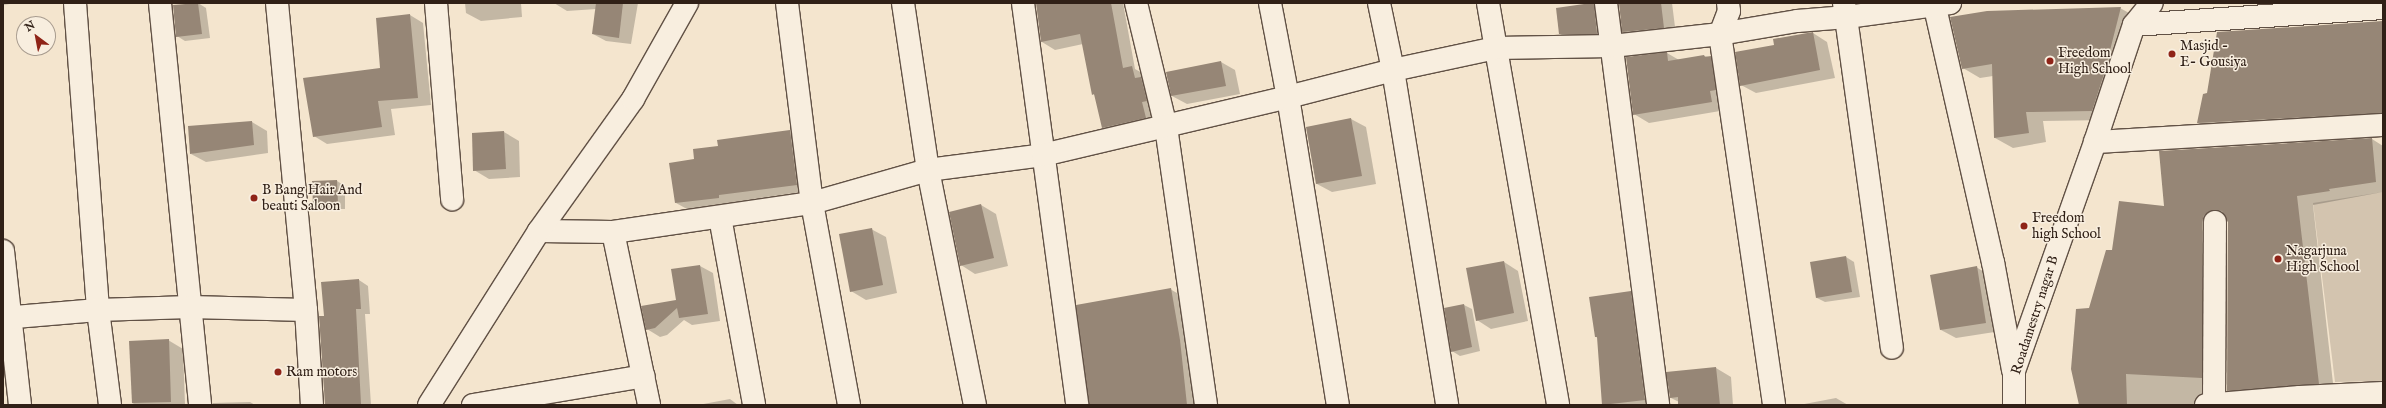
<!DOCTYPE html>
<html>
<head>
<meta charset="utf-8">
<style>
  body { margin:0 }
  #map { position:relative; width:2386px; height:408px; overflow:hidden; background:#f4e5ce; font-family:"IM FELL English",serif }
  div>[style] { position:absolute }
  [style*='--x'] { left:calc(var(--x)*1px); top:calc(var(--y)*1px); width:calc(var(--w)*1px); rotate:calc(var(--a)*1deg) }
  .green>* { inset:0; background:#d3c4af }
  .shadow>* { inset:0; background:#0003 }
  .building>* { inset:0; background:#968676 }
  .roads { filter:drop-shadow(1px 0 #615145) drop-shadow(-1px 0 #615145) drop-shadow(0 1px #615145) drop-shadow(0 -1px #615145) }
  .street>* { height:22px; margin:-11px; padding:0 11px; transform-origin:11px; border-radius:11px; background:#f8eedf }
  .dots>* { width:11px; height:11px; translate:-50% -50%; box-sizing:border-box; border:2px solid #f8eedf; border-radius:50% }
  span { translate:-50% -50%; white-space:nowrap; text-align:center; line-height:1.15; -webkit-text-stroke:3px #f8eedf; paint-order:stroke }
  .poi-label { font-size:14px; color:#302017 }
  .left { translate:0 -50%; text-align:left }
  .street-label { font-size:14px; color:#302017 }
  .frame { position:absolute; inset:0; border:4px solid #302017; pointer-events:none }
  .north { position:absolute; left:16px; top:16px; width:40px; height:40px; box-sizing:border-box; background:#f8eedf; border:1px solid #a89c8f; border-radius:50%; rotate:328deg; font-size:11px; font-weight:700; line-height:16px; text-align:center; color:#302017 }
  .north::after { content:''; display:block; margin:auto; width:14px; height:18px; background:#8f2418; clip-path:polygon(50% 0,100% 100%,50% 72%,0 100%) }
</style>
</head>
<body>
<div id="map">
  <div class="green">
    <div style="clip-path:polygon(2383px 192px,2383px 381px,2335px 382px,2313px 203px)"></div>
  </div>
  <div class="shadow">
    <div style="clip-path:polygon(3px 3px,17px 3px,3px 5px)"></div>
    <div style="clip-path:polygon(198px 3px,206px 8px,210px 38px,185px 41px,177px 36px,174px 6px)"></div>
    <div style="clip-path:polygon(465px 3px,521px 3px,522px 17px,481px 21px,466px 13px)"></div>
    <div style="clip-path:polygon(554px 3px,638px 3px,631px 44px,606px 41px,593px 34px,596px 9px,567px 11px)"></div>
    <div style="clip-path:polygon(1037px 3px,1123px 3px,1135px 69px,1146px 75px,1159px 125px,1117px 135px,1103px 128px,1096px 96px,1093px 94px,1083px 44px,1055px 50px,1042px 42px)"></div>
    <div style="clip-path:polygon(1620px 3px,1672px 3px,1676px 35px,1636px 39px,1623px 32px)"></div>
    <div style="clip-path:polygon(1594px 4px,1608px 12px,1612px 42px,1575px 42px,1560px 34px)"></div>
    <div style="clip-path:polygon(2120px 8px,2138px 18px,2110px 120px,2043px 121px,2046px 142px,2013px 148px,1995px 138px,1993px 76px,1980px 78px,1963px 68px)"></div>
    <div style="clip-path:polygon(410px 15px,423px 23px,431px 105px,391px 109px,395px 135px,327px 144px,314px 136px,382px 68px)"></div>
    <div style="clip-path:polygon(2383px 22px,2383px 121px,2213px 131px,2198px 123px,2204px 95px)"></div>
    <div style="clip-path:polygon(1813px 33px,1827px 42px,1835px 78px,1756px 93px,1741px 85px,1775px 46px)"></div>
    <div style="clip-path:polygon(1667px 53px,1679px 60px,1704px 56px,1710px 57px,1725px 66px,1726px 110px,1649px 123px,1634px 114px)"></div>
    <div style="clip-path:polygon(1221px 62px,1235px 70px,1240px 94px,1187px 104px,1172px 96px,1167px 73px)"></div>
    <div style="clip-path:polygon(1351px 119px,1366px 127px,1376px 184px,1332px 192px,1317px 184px,1307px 128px)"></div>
    <div style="clip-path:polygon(252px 122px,267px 131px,268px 153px,206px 162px,191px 154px)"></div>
    <div style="clip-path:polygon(790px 131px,801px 137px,808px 191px,687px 209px,676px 203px,696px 160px,719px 147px)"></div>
    <div style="clip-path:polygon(504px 132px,519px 141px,520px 177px,489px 179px,474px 170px)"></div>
    <div style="clip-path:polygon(2372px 139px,2383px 146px,2383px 192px,2313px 205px,2334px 392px,2244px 399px,2228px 390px,2228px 222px,2226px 220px,2220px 225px,2215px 405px,2080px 405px,2090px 309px,2113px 251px,2165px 207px)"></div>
    <div style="clip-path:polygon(337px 181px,345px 186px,345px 209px,322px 209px,314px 205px)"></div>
    <div style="clip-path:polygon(981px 205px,996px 214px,1008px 266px,975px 274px,961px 265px)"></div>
    <div style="clip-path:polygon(871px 229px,886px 237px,897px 293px,866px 300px,851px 291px)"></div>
    <div style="clip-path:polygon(1846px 257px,1854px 262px,1860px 297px,1825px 302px,1817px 298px,1811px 263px)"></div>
    <div style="clip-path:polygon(1504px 262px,1518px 271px,1528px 321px,1491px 329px,1477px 320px)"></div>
    <div style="clip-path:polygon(700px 266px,713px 273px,720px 321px,692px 325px,684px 320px,667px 335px,660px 337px,647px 329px,677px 301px,672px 270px)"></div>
    <div style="clip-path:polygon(1976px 267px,1991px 276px,2001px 331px,1956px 338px,1941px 330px)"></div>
    <div style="clip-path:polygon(359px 280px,368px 286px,370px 314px,365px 314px,371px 405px,326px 405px,320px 317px,325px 317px)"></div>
    <div style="clip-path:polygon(1170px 289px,1189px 300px,1205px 405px,1090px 405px)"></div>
    <div style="clip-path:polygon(1630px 292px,1643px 299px,1656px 405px,1603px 404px,1598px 338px,1596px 337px)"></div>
    <div style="clip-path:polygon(1464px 305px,1472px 309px,1480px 351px,1460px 356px,1452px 351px)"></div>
    <div style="clip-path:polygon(168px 340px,183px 349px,185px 405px,136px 405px,132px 403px)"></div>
    <div style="clip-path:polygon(1716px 368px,1731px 377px,1733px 405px,1679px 405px,1679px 402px,1671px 398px,1667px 373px)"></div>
    <div style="clip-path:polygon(1836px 398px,1848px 405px,1799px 405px)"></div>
    <div style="clip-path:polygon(730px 399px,738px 405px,698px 405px)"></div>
    <div style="clip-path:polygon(250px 402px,255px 405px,213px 405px,213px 403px)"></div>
  </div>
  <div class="building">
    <div style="clip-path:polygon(198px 3px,202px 34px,176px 37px,173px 5px)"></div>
    <div style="clip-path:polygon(596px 3px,623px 3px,619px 38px,592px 34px)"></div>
    <div style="clip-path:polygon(1036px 3px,1111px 3px,1123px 68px,1132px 66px,1135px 78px,1141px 77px,1147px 101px,1142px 102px,1146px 118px,1102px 128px,1094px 94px,1092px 95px,1080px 34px,1041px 42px)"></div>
    <div style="clip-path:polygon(1591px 3px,1594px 3px,1597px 34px,1559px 34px,1556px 8px)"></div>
    <div style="clip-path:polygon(1619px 3px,1661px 3px,1664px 28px,1622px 32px)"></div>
    <div style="clip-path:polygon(2121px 7px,2104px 74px,2092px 111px,2026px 112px,2029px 133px,1994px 138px,1992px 64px,1962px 69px,1950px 17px,1987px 11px)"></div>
    <div style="clip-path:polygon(410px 14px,418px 98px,378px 101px,382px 127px,313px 137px,303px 78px,380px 68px,376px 18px)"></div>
    <div style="clip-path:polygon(2383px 21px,2383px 113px,2197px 123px,2203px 94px,2207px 93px,2217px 32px)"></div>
    <div style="clip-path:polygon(1813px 32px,1820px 70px,1740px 86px,1735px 52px,1774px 45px,1773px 39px)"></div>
    <div style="clip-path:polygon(1667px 52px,1668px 61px,1704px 55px,1705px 57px,1711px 56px,1716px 90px,1710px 91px,1712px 102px,1633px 115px,1626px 57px)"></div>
    <div style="clip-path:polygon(1221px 61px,1226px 86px,1171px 96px,1166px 72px)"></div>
    <div style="clip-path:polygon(1351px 118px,1362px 176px,1316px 184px,1306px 127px)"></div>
    <div style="clip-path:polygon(252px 121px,254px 145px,190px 154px,188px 126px)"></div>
    <div style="clip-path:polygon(790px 130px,797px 185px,719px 195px,719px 198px,675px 203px,669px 163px,694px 159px,693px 149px,718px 146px,717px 140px)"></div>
    <div style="clip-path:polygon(504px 131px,506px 169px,473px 171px,472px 133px)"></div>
    <div style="clip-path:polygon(2372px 138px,2376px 182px,2329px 189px,2330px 191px,2297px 196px,2319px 384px,2227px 391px,2228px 222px,2222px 211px,2215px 210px,2204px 215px,2202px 222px,2202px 378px,2126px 374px,2127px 405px,2079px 405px,2071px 369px,2076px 309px,2089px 308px,2106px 250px,2112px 250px,2119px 201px,2164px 206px,2159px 151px)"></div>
    <div style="clip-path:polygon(337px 180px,338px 205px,313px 205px,312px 181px)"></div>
    <div style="clip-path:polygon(981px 204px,994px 258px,960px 266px,949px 212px)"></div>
    <div style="clip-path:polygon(872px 228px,883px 285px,850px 292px,839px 234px)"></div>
    <div style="clip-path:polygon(1846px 256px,1852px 292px,1816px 298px,1810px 262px)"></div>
    <div style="clip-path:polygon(1504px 261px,1514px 313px,1476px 321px,1466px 268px)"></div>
    <div style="clip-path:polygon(700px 265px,708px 314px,679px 318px,677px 308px,655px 328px,646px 330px,641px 306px,676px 300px,671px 269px)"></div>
    <div style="clip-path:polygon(1977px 266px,1986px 323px,1940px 330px,1930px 275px)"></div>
    <div style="clip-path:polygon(359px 279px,361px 309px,356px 309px,361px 404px,325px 405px,319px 316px,324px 316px,321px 282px)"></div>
    <div style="clip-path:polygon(1171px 288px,1180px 340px,1187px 405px,1089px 405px,1076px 305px)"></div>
    <div style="clip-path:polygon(1631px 291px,1645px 400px,1602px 405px,1597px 337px,1595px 337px,1589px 297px)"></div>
    <div style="clip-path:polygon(1464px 304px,1472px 347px,1451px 352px,1444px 308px)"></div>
    <div style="clip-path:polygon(169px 339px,171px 402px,132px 403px,129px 341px)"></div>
    <div style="clip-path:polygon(1716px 367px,1720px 405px,1678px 405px,1678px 397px,1670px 398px,1666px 372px)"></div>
  </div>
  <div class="roads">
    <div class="street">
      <div style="--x:75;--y:3;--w:308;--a:85.7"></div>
      <div style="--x:98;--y:310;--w:96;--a:82.8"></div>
      <div style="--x:160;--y:3;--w:404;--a:84.3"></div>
      <div style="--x:277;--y:3;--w:308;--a:84.6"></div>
      <div style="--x:306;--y:310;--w:95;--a:86.4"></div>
      <div style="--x:436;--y:3;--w:197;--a:85.3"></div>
      <div style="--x:787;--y:3;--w:202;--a:82.9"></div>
      <div style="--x:812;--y:203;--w:205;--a:79.6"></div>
      <div style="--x:903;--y:3;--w:169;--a:81.5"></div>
      <div style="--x:928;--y:170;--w:240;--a:78.7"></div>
      <div style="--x:1023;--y:3;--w:406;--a:82.3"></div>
      <div style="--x:1136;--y:3;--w:128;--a:76.4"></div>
      <div style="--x:1166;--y:127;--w:281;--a:81.8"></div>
      <div style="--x:1270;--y:3;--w:96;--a:79.2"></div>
      <div style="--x:1288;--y:97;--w:312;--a:80.8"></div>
      <div style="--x:1379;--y:3;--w:68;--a:78.2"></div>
      <div style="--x:1393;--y:70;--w:339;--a:80.8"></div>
      <div style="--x:1488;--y:3;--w:408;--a:80.1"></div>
      <div style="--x:1606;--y:3;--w:405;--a:82.6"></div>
      <div style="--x:1728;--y:3;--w:8;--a:83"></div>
      <div style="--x:1729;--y:11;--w:25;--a:111"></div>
      <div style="--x:1720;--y:34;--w:375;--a:81.7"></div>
      <div style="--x:1844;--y:3;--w:348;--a:82.1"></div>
      <div style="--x:1934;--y:3;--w:266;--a:77.2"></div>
      <div style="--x:1993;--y:262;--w:110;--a:79.5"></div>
      <div style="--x:2134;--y:25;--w:250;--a:-3.9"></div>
      <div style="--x:2095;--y:142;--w:289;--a:-3.4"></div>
      <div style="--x:720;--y:217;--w:191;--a:79.7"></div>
      <div style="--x:539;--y:231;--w:74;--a:0.8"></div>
      <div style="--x:613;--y:232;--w:201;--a:-8.3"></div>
      <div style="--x:812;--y:203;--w:121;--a:-15.9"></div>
      <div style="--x:928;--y:170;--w:116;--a:-7.4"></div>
      <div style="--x:1043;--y:155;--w:252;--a:-13.3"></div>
      <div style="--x:1288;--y:97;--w:108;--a:-14.4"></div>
      <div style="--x:1393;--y:70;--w:105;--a:-12.1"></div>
      <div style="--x:1496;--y:48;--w:116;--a:-1"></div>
      <div style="--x:1612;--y:46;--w:109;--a:-6.3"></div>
      <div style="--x:1720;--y:34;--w:78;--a:-9.6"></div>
      <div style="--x:1797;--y:21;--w:50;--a:-4.6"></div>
      <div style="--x:1847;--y:17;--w:104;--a:-7.7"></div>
      <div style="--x:613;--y:232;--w:177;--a:78.2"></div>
      <div style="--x:3;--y:251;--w:155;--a:83.7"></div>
      <div style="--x:3;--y:318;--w:95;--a:-4.8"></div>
      <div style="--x:98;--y:310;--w:92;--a:-1.9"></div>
      <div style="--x:190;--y:307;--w:116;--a:1.5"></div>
      <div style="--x:2214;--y:404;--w:182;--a:-89.7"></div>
      <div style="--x:429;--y:405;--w:206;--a:-57.7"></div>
      <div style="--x:539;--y:231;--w:162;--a:-54.5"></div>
      <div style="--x:633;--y:99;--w:110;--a:-60.6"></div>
      <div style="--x:473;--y:405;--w:173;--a:-9.6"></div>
      <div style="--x:2014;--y:405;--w:34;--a:-90"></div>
      <div style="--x:2014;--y:371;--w:243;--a:-70.5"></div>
      <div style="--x:2095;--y:142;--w:123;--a:-71.6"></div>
      <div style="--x:2134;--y:25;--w:28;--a:-51"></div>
      <div style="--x:2206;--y:405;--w:94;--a:-4.9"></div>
      <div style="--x:2300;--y:397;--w:83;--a:-2.8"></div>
    </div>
  </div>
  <div class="dots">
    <div style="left:2172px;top:54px;background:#8f2418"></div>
    <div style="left:2050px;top:61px;background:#8f2418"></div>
    <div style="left:254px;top:198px;background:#8f2418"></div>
    <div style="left:2024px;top:226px;background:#8f2418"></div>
    <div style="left:2278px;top:259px;background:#8f2418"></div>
    <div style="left:278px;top:372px;background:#8f2418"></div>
  </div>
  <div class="poi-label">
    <span class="left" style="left:2180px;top:54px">Masjid -<br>E- Gousiya</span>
    <span class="left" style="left:2058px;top:61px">Freedom<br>High School</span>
    <span class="left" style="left:262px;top:198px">B Bang Hair And<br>beauti Saloon</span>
    <span class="left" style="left:2032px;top:226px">Freedom<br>high School</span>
    <span class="left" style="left:2286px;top:259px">Nagarjuna<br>High School</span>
    <span class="left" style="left:286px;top:372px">Ram motors</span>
  </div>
  <div class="street-label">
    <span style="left:2035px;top:315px;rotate:-72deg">Roadamestry nagar B</span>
  </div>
  <div class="frame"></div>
  <div class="north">N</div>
</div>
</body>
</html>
